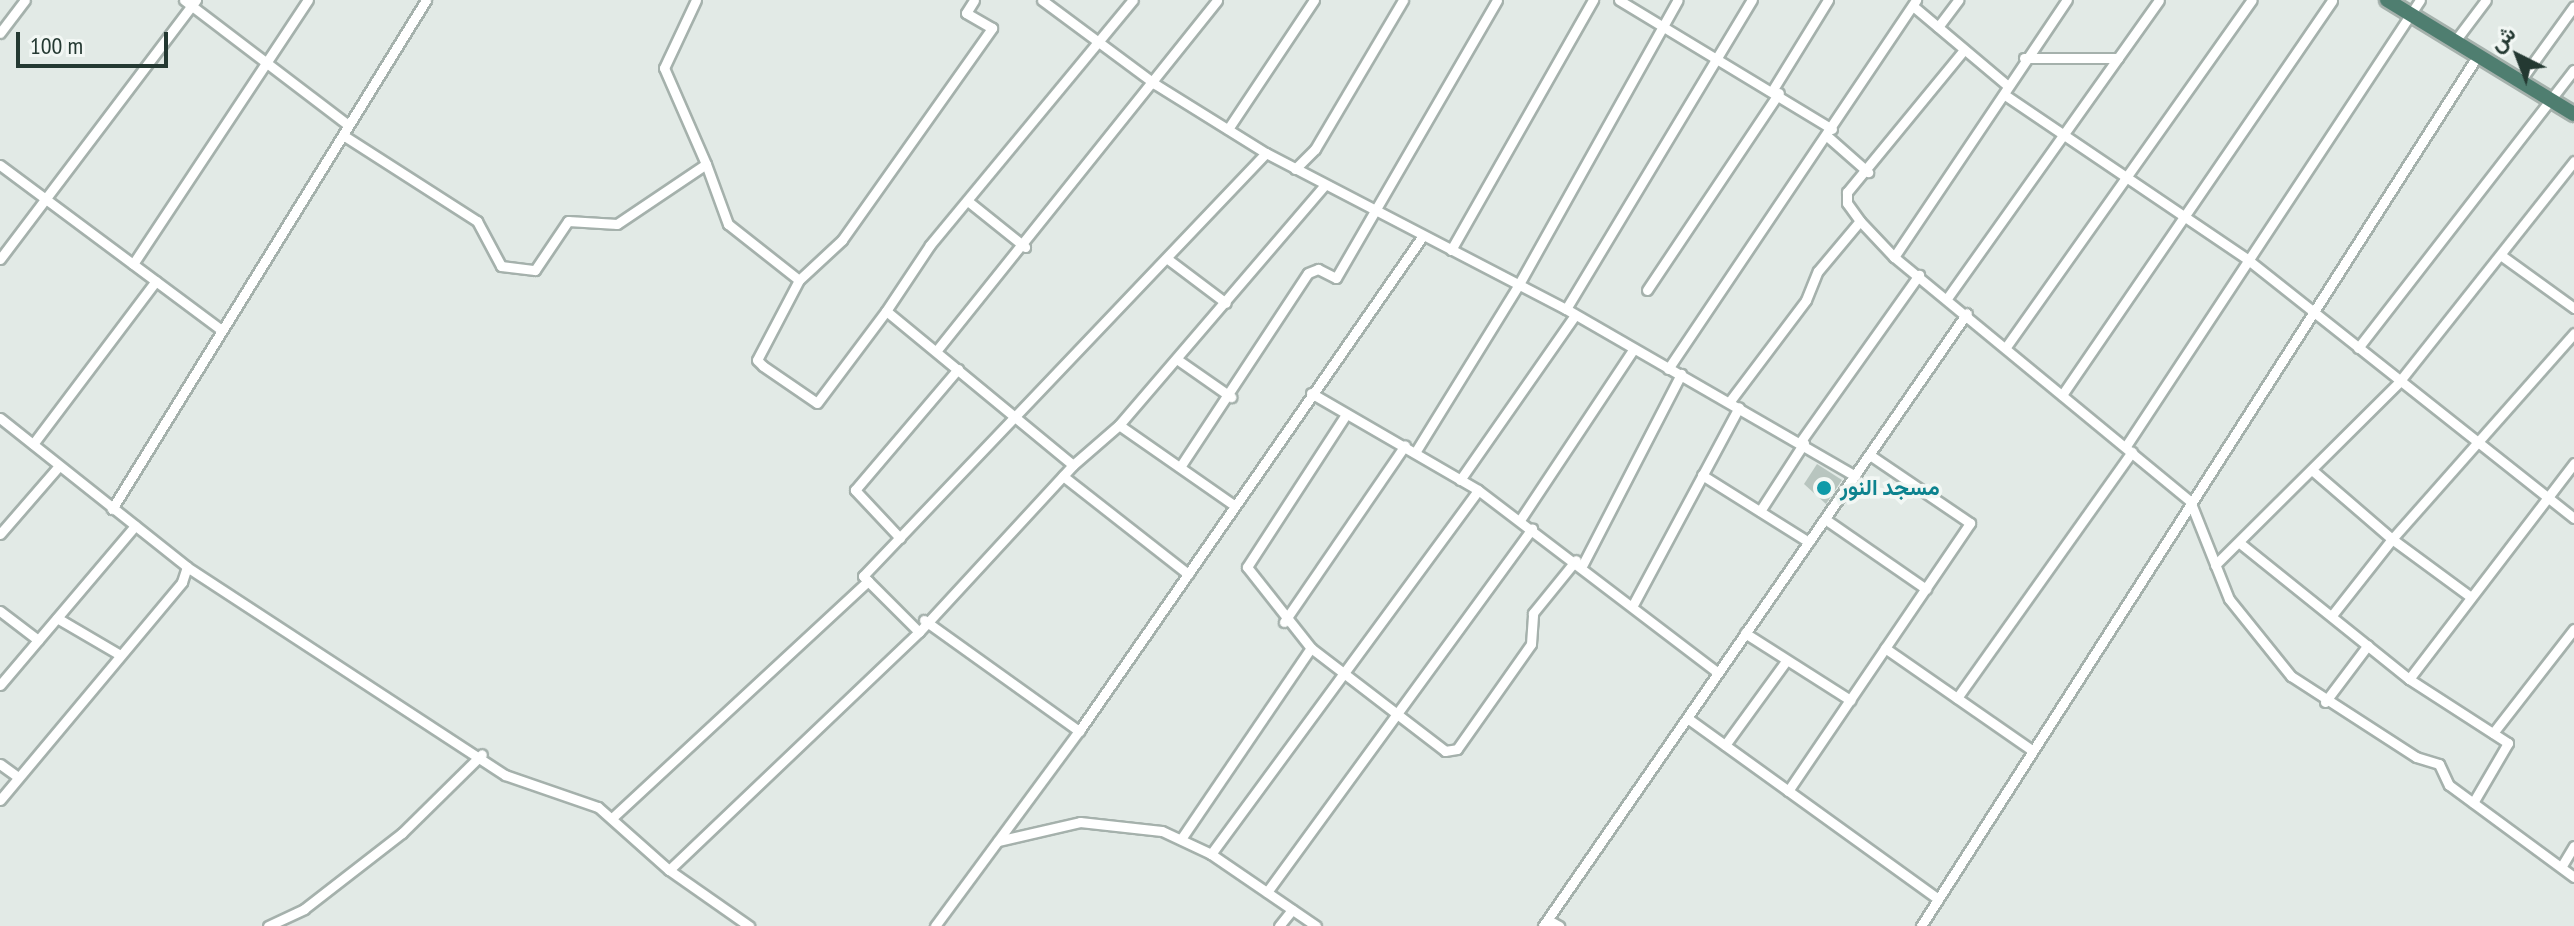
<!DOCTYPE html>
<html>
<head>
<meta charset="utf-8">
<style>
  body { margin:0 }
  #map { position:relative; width:2574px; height:926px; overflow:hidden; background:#e2eae6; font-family:"PT Sans Narrow",Vazirmatn,sans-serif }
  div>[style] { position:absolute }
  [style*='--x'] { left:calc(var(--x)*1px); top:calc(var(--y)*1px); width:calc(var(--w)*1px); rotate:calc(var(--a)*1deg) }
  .building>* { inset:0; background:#b8c5bf }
  .roads { filter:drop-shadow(2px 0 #a5b1ac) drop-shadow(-2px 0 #a5b1ac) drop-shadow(0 2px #a5b1ac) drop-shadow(0 -2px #a5b1ac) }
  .minor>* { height:9px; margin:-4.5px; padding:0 4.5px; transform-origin:4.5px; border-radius:4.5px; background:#fff }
  .trunk>* { height:14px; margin:-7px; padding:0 7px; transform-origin:7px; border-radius:7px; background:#4f7e70 }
  .dots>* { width:22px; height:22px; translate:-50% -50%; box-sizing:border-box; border:4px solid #f2f7f4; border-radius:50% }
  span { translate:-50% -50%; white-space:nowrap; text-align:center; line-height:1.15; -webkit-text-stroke:7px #f2f7f4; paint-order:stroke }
  .culture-label { font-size:22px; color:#0d838f; font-weight:700 }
  .left { translate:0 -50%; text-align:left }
  .north { position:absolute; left:2478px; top:16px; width:80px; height:80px; -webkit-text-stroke:6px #f2f7f4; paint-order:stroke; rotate:318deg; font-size:22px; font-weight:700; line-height:32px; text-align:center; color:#243932 }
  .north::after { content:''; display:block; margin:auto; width:28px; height:36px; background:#243932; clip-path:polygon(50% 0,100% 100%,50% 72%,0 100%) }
  .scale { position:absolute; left:16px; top:32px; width:152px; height:36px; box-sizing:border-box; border:4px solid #243932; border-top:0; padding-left:10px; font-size:24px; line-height:28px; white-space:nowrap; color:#243932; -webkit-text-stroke:6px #f2f7f4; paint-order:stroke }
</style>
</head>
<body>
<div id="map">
  <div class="building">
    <div style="clip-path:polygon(1817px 464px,1842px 480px,1826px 504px,1804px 484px)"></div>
  </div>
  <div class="roads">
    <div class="minor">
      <div style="--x:184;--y:0;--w:205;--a:37.3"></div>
      <div style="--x:1042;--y:0;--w:141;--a:36.6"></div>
      <div style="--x:1155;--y:84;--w:131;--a:31.9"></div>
      <div style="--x:1266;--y:153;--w:338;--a:27.5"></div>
      <div style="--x:1566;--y:309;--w:334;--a:30"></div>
      <div style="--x:1619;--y:0;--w:249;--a:31.2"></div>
      <div style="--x:1913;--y:6;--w:124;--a:40.1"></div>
      <div style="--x:1938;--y:27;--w:34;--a:-53"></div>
      <div style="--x:0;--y:33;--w:41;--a:-52.9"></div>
      <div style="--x:2455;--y:41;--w:51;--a:-52.9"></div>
      <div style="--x:1963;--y:51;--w:183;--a:129.4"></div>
      <div style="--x:1847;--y:192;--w:11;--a:90"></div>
      <div style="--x:1847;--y:203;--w:22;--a:54"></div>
      <div style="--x:1860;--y:221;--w:50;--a:46.6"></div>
      <div style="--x:1894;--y:257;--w:384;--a:39.5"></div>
      <div style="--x:2190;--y:501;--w:105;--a:68.3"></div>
      <div style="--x:2229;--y:599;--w:99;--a:51.2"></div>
      <div style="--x:2291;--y:676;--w:149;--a:32.9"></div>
      <div style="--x:2416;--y:757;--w:24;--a:17"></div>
      <div style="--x:2439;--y:764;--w:23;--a:65"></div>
      <div style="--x:2449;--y:785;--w:155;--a:36.4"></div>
      <div style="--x:2024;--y:58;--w:94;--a:0"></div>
      <div style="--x:2520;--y:81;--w:92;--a:-54.2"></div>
      <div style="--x:1772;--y:91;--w:107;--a:-58.4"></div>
      <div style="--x:2005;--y:95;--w:292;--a:34.1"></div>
      <div style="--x:2247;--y:259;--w:417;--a:38.4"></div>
      <div style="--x:1228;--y:129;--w:155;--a:-56.3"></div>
      <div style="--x:1827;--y:136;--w:55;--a:41.3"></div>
      <div style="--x:346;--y:137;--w:156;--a:32.7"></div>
      <div style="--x:477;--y:221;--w:51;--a:61.9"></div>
      <div style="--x:501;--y:266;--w:34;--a:7"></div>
      <div style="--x:535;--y:270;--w:59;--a:-56"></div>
      <div style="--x:568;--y:221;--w:49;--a:3.5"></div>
      <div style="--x:617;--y:224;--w:107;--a:-34"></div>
      <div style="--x:706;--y:164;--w:105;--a:-113.6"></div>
      <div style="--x:664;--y:68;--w:75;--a:-64.8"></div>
      <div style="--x:706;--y:164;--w:64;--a:69.9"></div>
      <div style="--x:728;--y:224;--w:90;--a:38.3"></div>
      <div style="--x:799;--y:280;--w:90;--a:117.7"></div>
      <div style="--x:757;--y:360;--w:8;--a:45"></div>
      <div style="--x:763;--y:366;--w:65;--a:34.4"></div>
      <div style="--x:817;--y:403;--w:115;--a:-53.1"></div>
      <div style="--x:0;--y:165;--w:276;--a:36.7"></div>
      <div style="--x:1295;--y:169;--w:28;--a:-45"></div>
      <div style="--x:1315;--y:149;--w:173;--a:-59.4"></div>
      <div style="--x:969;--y:202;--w:72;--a:38.8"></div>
      <div style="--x:1451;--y:250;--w:288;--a:-60.4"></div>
      <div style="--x:2502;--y:256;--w:89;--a:35.8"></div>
      <div style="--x:1894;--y:257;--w:310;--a:-56.1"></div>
      <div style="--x:0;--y:259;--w:325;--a:-52.9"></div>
      <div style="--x:1169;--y:260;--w:71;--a:37"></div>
      <div style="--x:133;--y:264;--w:317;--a:-56.5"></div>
      <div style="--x:799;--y:280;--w:59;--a:-42.9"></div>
      <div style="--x:842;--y:240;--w:260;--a:-54.7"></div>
      <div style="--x:992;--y:28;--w:30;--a:-150"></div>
      <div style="--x:966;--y:13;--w:15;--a:-58"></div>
      <div style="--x:1647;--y:290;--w:237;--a:-56.2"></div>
      <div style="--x:1948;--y:297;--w:364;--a:-54.6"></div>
      <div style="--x:1566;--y:309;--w:361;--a:-59"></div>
      <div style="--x:2006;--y:347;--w:425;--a:-54.7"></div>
      <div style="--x:2358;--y:348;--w:352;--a:-52.2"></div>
      <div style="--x:937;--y:350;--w:448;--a:-51.3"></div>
      <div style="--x:1178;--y:360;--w:65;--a:34.9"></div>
      <div style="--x:1668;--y:369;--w:445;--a:-56.1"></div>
      <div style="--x:1311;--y:393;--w:193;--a:30.1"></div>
      <div style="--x:1478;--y:490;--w:300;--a:37.3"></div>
      <div style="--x:2062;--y:395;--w:478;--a:-55.6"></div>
      <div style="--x:1730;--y:401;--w:126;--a:-53"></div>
      <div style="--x:1806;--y:300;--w:31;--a:-68"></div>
      <div style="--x:1818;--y:271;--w:65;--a:-50"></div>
      <div style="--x:1345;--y:416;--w:180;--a:123"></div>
      <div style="--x:1247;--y:567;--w:103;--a:51.7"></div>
      <div style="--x:1311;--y:648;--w:169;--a:37.5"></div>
      <div style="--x:1445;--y:751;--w:12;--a:-9"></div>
      <div style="--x:1457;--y:749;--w:128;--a:-54.8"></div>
      <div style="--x:1531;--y:644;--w:31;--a:-86"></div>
      <div style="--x:1533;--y:613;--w:68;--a:-50.9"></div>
      <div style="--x:0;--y:418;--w:239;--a:38.5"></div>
      <div style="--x:187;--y:567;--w:380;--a:33.2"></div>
      <div style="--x:505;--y:775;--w:98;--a:19"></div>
      <div style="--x:598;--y:807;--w:95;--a:41.6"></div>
      <div style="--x:669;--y:870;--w:98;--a:35"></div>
      <div style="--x:1119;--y:425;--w:141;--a:34.9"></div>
      <div style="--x:1801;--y:441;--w:204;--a:-54.6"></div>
      <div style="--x:33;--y:444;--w:204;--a:-53"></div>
      <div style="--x:2126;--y:446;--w:534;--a:-56.61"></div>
      <div style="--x:1416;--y:451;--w:196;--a:-58.3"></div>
      <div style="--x:1519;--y:284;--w:325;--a:-60.8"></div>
      <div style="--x:1073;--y:465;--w:242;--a:-140.5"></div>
      <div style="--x:886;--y:311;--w:79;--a:-56.3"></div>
      <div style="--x:930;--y:245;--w:318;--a:-50.4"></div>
      <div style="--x:1180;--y:467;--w:232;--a:-56.6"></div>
      <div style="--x:1308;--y:273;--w:11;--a:-22"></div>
      <div style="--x:1318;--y:269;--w:20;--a:27"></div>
      <div style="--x:1336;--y:278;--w:321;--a:-59.9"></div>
      <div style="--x:2312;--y:470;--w:106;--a:40.8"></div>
      <div style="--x:2392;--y:539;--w:275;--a:-48.5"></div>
      <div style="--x:1702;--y:475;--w:126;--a:32.1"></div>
      <div style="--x:1063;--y:476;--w:159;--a:38.1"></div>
      <div style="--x:1460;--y:480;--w:201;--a:-55.1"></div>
      <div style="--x:112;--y:509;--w:598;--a:-58.33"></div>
      <div style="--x:1760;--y:511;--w:81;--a:-57.1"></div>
      <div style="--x:1825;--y:519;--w:123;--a:34.7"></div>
      <div style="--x:1520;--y:520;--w:204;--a:-56.4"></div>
      <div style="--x:0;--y:534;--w:90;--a:-49.1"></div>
      <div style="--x:900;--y:538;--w:66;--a:-133.2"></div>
      <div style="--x:855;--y:490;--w:159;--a:-49.6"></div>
      <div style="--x:2241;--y:544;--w:216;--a:38.8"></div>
      <div style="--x:2409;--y:679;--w:118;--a:32.9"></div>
      <div style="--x:2508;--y:743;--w:69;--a:120.3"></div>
      <div style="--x:1583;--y:564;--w:214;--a:-62.7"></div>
      <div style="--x:2215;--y:565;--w:260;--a:-44.8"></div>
      <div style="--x:2399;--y:382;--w:282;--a:-51.6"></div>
      <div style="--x:868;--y:581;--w:72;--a:45"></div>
      <div style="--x:1634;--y:603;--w:222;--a:-61.8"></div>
      <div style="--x:0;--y:611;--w:48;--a:37.3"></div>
      <div style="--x:2333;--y:614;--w:95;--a:-51.8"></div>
      <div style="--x:2392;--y:539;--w:98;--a:36.3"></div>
      <div style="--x:57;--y:618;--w:73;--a:30.4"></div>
      <div style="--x:924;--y:620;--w:191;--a:35.6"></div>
      <div style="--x:1284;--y:622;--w:214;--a:-55.6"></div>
      <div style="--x:1745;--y:633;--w:125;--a:32.5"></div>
      <div style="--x:1885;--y:648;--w:179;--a:34.8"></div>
      <div style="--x:2409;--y:679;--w:272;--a:-52.6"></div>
      <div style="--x:0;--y:685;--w:209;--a:-49.7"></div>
      <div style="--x:1957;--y:698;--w:302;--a:-54.6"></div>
      <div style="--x:2325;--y:702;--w:71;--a:-53"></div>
      <div style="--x:1690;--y:720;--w:306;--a:35.8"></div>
      <div style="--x:2493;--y:733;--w:132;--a:-52.1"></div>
      <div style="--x:1725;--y:745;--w:104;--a:-54"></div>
      <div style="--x:0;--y:764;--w:22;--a:36"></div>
      <div style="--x:1788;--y:791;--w:324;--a:-55.8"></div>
      <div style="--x:1970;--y:523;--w:121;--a:-145.8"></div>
      <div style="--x:0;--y:800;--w:284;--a:-50.1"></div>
      <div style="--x:182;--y:582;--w:16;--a:-72"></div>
      <div style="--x:612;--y:818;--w:349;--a:-42.8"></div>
      <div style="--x:868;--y:581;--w:7;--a:-135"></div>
      <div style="--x:863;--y:576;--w:584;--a:-46.39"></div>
      <div style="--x:1181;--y:839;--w:231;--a:-55.8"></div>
      <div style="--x:998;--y:841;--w:84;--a:-13"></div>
      <div style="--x:1080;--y:822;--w:82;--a:6.3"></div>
      <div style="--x:1162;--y:831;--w:54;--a:25.1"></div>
      <div style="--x:1211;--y:854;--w:127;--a:34.4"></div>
      <div style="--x:1211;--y:854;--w:451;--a:-53.7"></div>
      <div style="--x:2563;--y:864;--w:21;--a:-59"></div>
      <div style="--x:669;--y:870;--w:345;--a:-43.6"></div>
      <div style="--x:919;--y:632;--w:227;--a:-47.3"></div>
      <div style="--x:1073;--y:465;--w:61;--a:-41"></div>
      <div style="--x:1119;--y:425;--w:316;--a:-49.4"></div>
      <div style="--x:1267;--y:892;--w:450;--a:-53.9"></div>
      <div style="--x:1548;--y:920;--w:13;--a:29"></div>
      <div style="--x:268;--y:926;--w:40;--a:-25"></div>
      <div style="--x:304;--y:909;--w:124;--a:-37.8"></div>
      <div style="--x:402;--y:833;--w:112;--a:-44.6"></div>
      <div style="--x:935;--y:926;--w:242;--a:-53.6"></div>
      <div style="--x:1079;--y:731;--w:601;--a:-55.23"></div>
      <div style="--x:1279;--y:926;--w:21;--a:-51"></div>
      <div style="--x:1543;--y:926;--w:745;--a:-55.33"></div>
      <div style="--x:1921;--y:926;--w:1034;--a:-57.4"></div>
    </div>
    <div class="trunk">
      <div style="--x:2387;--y:0;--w:219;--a:31.4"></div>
    </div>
  </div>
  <div class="dots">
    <div style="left:1824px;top:488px;background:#0f9aa8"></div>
  </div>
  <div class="culture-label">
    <span class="left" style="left:1840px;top:488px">مسجد النور</span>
  </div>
  <div class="north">ش</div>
  <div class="scale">100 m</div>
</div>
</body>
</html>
